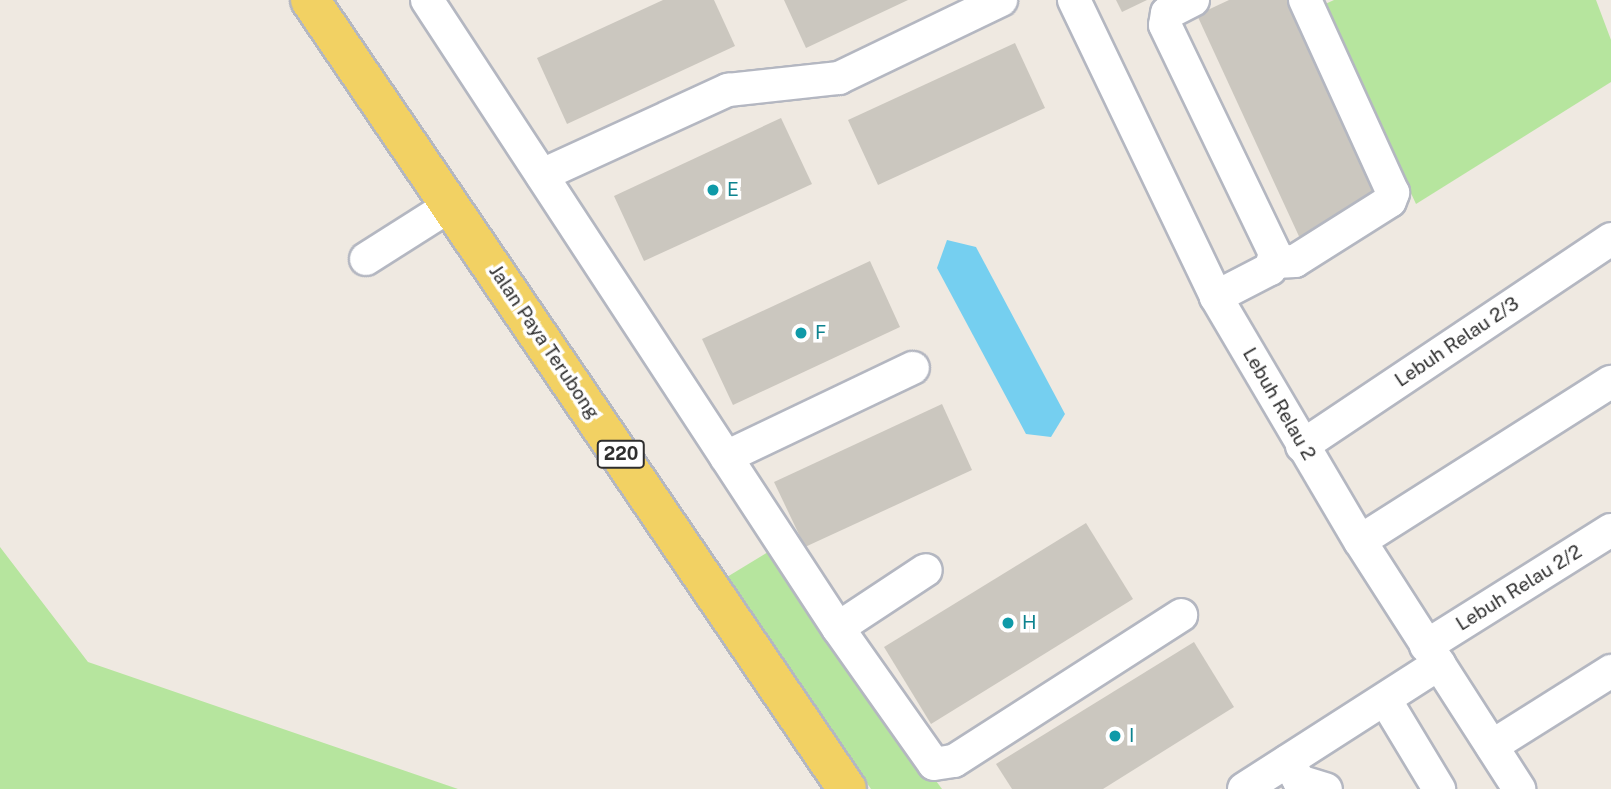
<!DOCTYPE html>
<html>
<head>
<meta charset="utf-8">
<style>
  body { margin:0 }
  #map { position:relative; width:1611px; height:789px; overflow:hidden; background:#efe9e1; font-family:"Public Sans",sans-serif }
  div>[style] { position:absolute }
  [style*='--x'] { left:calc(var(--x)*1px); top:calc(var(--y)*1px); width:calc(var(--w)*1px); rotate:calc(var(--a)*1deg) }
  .green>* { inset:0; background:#b6e59e }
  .water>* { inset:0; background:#75cff0 }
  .building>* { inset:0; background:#cbc7bf }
  .roads { filter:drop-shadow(2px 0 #b4b7c1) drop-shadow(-2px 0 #b4b7c1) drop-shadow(0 2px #b4b7c1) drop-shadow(0 -2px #b4b7c1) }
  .minor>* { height:32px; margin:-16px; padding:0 16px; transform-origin:16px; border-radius:16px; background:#fff }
  .major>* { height:38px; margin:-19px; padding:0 19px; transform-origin:19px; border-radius:19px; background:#f2d163 }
  .dots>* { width:19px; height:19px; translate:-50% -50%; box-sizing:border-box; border:4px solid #fff; border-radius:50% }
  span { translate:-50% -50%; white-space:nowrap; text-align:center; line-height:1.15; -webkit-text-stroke:7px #fff; paint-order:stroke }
  .shield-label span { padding:2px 5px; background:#fff; border:2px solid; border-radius:5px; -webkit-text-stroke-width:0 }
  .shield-label { font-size:18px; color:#2e2e2e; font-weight:700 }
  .culture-label { font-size:19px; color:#0d838f }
  .left { translate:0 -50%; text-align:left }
  .street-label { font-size:19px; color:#2e2e2e }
</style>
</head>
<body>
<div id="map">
  <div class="green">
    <div style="clip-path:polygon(1334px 0,1596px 0,1611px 40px,1611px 82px,1416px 204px,1323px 5px)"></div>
    <div style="clip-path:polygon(0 547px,88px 662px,458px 789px,0 789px)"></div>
    <div style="clip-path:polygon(768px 552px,942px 789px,871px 789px,727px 577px)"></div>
  </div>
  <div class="water">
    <div style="clip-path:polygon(947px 240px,976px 247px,1065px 414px,1051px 437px,1026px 434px,937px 268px)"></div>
  </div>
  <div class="building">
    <div style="clip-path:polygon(663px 0,714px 0,735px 46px,567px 124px,537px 58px)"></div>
    <div style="clip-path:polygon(784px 0,908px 0,806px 48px)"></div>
    <div style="clip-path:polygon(1116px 0,1147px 0,1122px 12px)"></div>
    <div style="clip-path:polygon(1229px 0,1290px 0,1379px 197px,1303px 245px,1197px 15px)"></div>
    <div style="clip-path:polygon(1015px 43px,1045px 108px,878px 185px,848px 120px)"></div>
    <div style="clip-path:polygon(781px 118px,812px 184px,644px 261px,614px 196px)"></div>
    <div style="clip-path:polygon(870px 261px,900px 327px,733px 405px,702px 339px)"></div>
    <div style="clip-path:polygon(942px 404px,972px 470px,805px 547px,774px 482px)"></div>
    <div style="clip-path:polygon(1086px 523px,1133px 599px,931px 724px,884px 647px)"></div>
    <div style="clip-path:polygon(1194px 642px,1234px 707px,1103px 789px,1012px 789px,996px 764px)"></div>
  </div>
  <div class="roads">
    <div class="minor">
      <div style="--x:427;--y:0;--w:751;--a:56.8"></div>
      <div style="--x:838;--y:628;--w:166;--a:54.8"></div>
      <div style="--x:934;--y:764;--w:20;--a:-9"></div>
      <div style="--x:954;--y:761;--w:270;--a:-32.7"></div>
      <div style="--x:1074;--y:0;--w:329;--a:64.4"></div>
      <div style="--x:1216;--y:297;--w:283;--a:59.5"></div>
      <div style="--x:1360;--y:541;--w:295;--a:57.3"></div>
      <div style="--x:1193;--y:0;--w:29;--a:153"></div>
      <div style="--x:1167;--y:13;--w:12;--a:99"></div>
      <div style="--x:1165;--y:25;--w:254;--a:64.3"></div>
      <div style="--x:1275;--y:254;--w:16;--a:108"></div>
      <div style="--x:1270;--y:269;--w:61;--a:152.6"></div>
      <div style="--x:542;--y:175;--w:205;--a:-24.6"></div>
      <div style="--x:728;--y:90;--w:112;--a:-6.2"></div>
      <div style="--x:839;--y:78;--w:180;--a:-25.7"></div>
      <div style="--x:366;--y:259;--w:101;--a:-32.4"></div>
      <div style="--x:1275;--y:262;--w:20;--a:-3"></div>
      <div style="--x:1295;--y:261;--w:112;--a:-32.3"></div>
      <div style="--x:1390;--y:201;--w:9;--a:-69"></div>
      <div style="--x:1393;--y:193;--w:212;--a:-114.5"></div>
      <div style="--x:1302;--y:446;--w:372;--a:-33.8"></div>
      <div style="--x:726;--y:457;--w:207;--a:-25.5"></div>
      <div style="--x:1360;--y:541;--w:297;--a:-32.4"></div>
      <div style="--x:838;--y:628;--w:105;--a:-33.4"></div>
      <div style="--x:1426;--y:646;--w:218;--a:-32.1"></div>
      <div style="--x:1386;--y:701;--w:103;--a:58.9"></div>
      <div style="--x:1492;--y:746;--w:141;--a:-32.2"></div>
      <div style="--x:1288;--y:761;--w:23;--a:61"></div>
      <div style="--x:1299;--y:781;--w:28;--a:17"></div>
      <div style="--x:1244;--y:789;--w:232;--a:-32.7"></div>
    </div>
    <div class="major">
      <div style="--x:310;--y:0;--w:954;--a:55.76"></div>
    </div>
  </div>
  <div class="dots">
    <div style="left:713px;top:190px;background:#0f9aa8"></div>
    <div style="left:801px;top:333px;background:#0f9aa8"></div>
    <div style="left:1008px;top:623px;background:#0f9aa8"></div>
    <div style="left:1115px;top:736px;background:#0f9aa8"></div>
  </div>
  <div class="shield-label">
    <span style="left:621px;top:454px">220</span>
  </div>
  <div class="culture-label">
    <span class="left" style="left:727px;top:190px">E</span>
    <span class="left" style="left:815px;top:333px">F</span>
    <span class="left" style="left:1022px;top:623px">H</span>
    <span class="left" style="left:1129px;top:736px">I</span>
  </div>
  <div class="street-label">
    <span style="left:544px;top:342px;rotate:56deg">Jalan Paya Terubong</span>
    <span style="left:1457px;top:342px;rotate:-34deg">Lebuh Relau 2/3</span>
    <span style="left:1279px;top:404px;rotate:60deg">Lebuh Relau 2</span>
    <span style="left:1519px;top:588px;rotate:-32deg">Lebuh Relau 2/2</span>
  </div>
</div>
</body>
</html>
